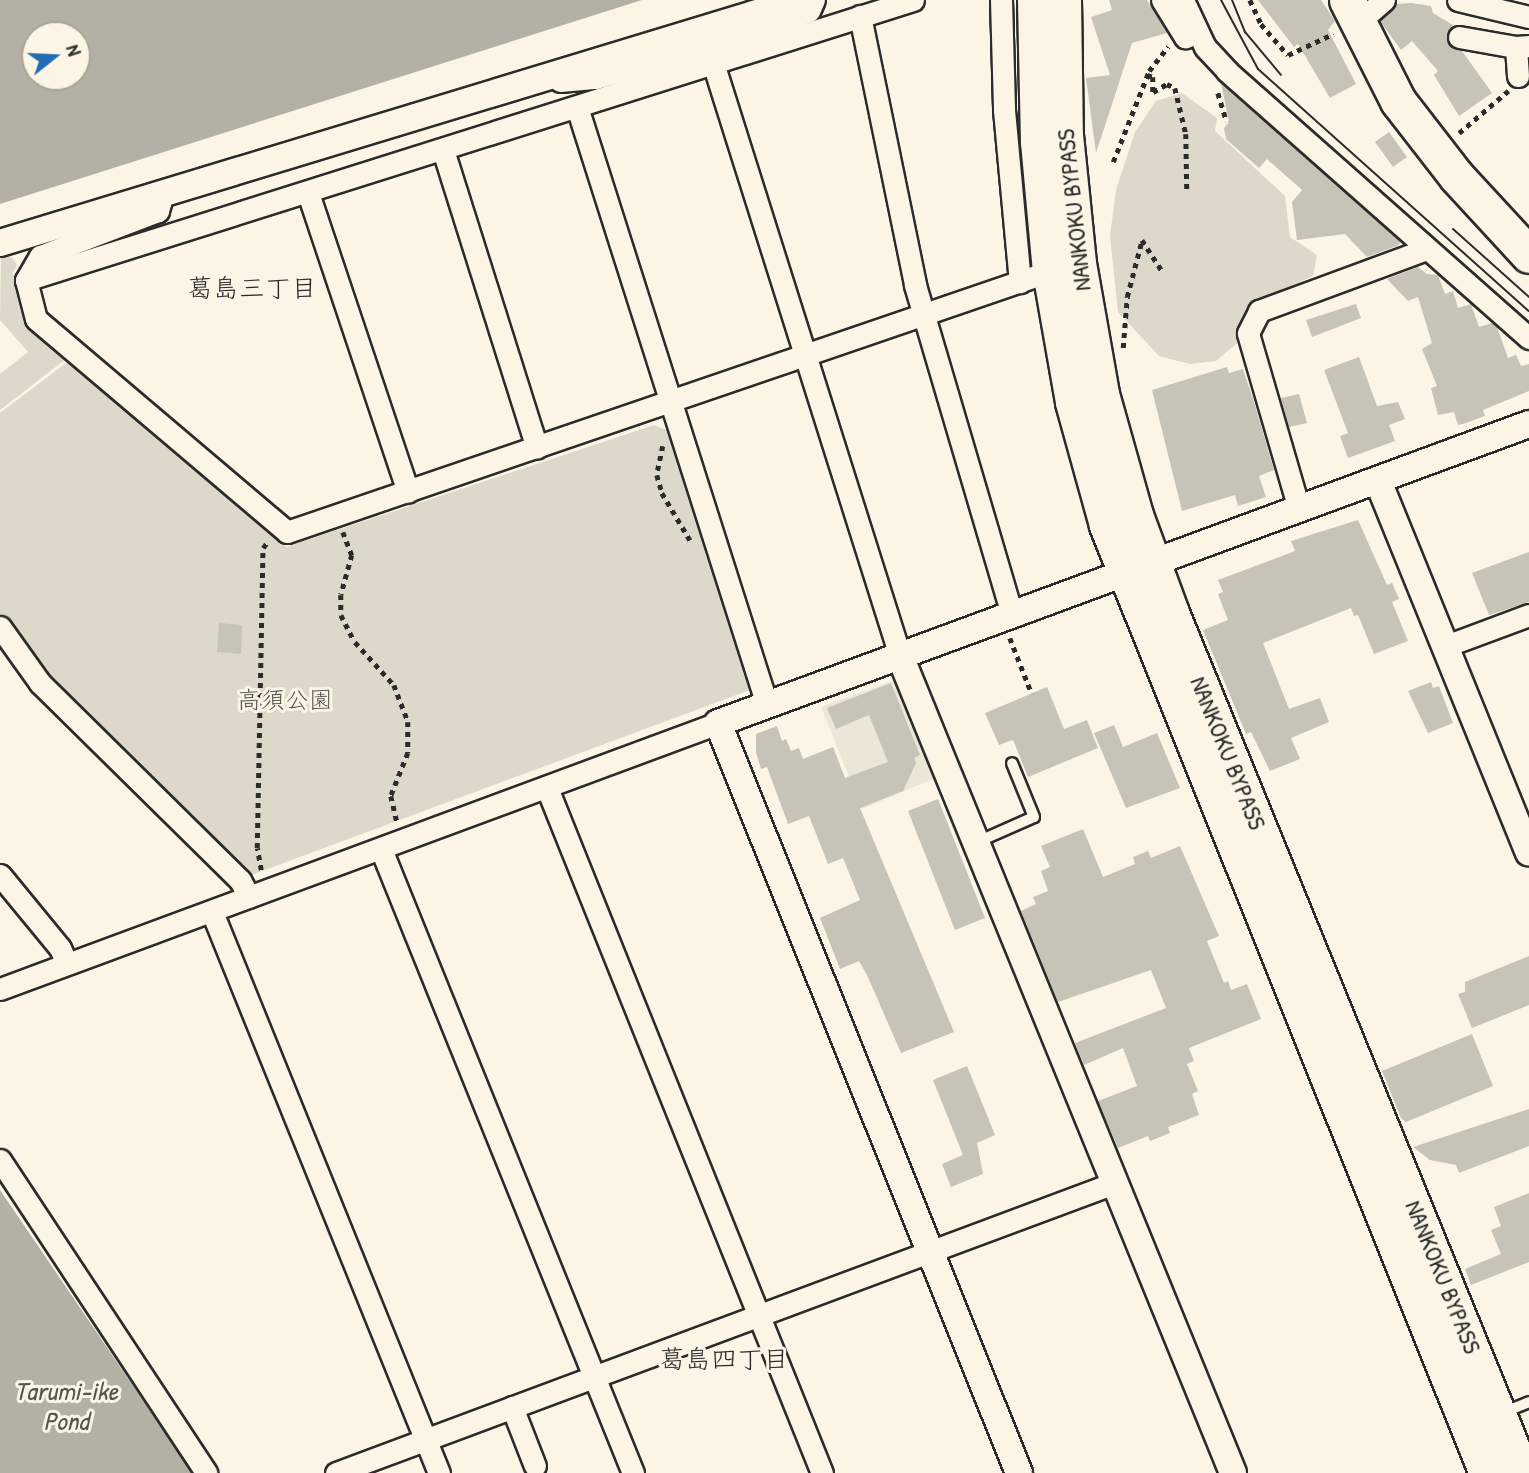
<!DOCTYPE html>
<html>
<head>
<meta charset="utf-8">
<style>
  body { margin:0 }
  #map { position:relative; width:1529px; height:1473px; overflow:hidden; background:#fcf5e5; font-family:"Patrick Hand","Klee One",sans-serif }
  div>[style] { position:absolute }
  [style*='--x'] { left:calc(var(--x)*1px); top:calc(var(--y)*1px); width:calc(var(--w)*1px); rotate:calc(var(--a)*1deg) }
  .built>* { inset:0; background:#ece6d7 }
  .green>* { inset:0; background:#ded8ca }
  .water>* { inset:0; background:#b4b0a5 }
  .building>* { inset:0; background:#c8c3b7 }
  .path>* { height:4.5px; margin-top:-2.25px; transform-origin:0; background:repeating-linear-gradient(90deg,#2b2b2b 0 5px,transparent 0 10px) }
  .roads { filter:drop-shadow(2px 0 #2b2b2b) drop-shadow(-2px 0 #2b2b2b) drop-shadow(0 2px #2b2b2b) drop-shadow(0 -2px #2b2b2b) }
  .service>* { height:10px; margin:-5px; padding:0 5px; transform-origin:5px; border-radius:5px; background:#fcf5e5 }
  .minor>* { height:21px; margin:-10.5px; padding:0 10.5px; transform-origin:10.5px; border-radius:10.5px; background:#fcf5e5 }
  .tertiary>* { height:26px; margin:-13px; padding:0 13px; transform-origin:13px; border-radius:13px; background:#fcf5e5 }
  .trunk>* { height:35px; margin:-17.5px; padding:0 17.5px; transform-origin:17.5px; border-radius:17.5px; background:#fcf5e5 }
  .tram>* { height:2px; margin:-1px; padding:0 1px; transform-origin:1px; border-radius:1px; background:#2b2b2b }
  span { translate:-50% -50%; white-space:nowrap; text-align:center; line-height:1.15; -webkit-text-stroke:6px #fcf5e5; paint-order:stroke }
  .street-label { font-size:24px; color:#2b2b2b }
  .park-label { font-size:24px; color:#585653 }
  .neighbourhood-label { font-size:26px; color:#2b2b2b }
  .water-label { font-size:26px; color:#545350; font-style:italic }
  .north { position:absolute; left:21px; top:21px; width:70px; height:70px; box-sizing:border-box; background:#fcf5e5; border:2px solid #a8a49b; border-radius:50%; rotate:72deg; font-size:19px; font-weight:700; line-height:28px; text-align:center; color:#2b2b2b }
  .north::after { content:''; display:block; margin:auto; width:24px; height:32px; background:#1f6fb2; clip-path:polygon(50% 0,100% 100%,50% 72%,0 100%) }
</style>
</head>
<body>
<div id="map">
  <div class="built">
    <div style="clip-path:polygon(894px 680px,935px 778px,862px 809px,821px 707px)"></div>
  </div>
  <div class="green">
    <div style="clip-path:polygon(1182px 93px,1217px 118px,1215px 131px,1285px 196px,1290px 237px,1317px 255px,1313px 276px,1257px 301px,1241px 340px,1216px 361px,1190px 364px,1159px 356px,1118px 312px,1110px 236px,1116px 190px,1135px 132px,1156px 101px)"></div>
    <div style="clip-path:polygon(1px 255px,13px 258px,17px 265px,13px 273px,30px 327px,66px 359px,0 410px,0 374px,28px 352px,0 320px)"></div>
    <div style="clip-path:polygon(70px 360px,286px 547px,654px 425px,667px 430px,750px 690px,246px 877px,44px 675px,0 614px,0 413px)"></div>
  </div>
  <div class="water">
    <div style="clip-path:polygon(evenodd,0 0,642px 0,0 204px,0 0,77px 35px,77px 77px,35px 77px,35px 35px,77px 35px)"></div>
    <div style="clip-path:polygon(0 1190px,174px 1446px,192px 1473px,0 1473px)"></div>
  </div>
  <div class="building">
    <div style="clip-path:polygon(1109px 0,1147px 0,1167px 33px,1132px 43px,1096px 153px,1086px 78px,1110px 75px,1091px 17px,1112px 10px)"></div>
    <div style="clip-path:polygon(1258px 0,1321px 0,1335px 21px,1328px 30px,1356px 84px,1330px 98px,1298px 44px,1294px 47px)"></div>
    <div style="clip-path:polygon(1411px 3px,1431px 6px,1433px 13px,1453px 25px,1447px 42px,1462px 51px,1492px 93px,1459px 116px,1434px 75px,1438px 71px,1412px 41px,1401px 50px,1380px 21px,1396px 4px)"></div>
    <div style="clip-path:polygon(1221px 83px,1400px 241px,1399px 245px,1367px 257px,1345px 234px,1297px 240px,1292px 202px,1302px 190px,1267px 159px,1259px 168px,1226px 139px,1224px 128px,1229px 122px)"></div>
    <div style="clip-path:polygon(1389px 132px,1407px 157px,1393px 167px,1375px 142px)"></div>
    <div style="clip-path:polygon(1418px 267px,1427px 274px,1438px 275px,1445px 294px,1453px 291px,1458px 308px,1471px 304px,1479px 327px,1492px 323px,1497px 327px,1508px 358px,1516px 355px,1521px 366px,1529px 364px,1529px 391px,1483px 410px,1485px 416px,1463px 424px,1458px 425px,1454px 412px,1438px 415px,1431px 388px,1437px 386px,1422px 349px,1432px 343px,1418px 297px,1408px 301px,1387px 279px)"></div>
    <div style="clip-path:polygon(1356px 304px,1361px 318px,1312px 337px,1306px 320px)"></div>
    <div style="clip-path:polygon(1359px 357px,1377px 406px,1398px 402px,1405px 419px,1389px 425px,1395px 441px,1348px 458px,1340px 436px,1348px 433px,1324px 370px)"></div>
    <div style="clip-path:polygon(1227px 367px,1229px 373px,1243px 369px,1255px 405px,1274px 470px,1259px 476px,1266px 497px,1238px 506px,1235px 495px,1182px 511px,1152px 390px)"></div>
    <div style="clip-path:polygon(1299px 394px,1307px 423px,1289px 427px,1281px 398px)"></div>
    <div style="clip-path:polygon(1358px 520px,1387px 585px,1392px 583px,1399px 599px,1392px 602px,1408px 641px,1374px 654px,1358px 615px,1354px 616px,1351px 608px,1263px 643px,1289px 709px,1320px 698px,1329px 722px,1291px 738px,1300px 759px,1270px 771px,1251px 732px,1246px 734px,1203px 630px,1228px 620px,1218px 594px,1223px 592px,1218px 580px,1295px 551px,1291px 541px)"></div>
    <div style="clip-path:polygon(1529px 552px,1529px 602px,1489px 615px,1472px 573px)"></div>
    <div style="clip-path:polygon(219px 623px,242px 625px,241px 654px,217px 652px)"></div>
    <div style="clip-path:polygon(1431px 682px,1433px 688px,1439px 686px,1453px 723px,1428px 733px,1408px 691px)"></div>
    <div style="clip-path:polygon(891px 683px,920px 755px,914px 758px,916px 763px,903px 791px,860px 808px,954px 1032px,901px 1053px,867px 975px,859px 961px,840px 969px,820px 918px,860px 900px,843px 858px,828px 864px,809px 816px,788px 824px,767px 767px,761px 769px,756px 752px,756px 734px,777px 726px,782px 741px,786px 739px,791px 751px,799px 748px,803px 759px,833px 747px,845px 778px,888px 762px,869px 715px,836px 729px,827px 708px)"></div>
    <div style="clip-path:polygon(1047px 687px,1064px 729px,1087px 720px,1098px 748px,1028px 777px,1013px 740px,999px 745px,985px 713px)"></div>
    <div style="clip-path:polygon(1114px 725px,1123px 747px,1157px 733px,1180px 788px,1126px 808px,1094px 733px)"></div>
    <div style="clip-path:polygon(938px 799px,985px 918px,955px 930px,908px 811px)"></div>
    <div style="clip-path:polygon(1083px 829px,1103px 877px,1135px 864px,1133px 857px,1148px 851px,1151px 858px,1180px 846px,1219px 936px,1207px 941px,1224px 983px,1228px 981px,1231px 990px,1247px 984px,1261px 1019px,1189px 1048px,1194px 1061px,1187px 1064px,1198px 1091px,1192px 1094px,1199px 1115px,1168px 1127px,1170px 1133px,1150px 1141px,1148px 1136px,1118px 1148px,1098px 1101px,1137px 1086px,1123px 1048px,1084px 1065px,1075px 1043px,1166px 1008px,1151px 970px,1058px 1002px,1021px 911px,1036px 904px,1033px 897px,1048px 891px,1041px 871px,1050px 867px,1041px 846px)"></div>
    <div style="clip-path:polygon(1529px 956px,1529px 1005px,1472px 1028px,1458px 994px,1465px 992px,1465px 982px)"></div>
    <div style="clip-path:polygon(1472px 1034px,1493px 1086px,1406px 1122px,1401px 1118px,1382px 1071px)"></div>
    <div style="clip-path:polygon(967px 1066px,995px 1135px,977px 1143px,983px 1174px,951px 1187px,942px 1164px,963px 1155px,933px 1080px)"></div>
    <div style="clip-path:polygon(1529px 1109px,1529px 1146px,1459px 1173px,1456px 1165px,1430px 1160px,1413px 1147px)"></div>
    <div style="clip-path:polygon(1529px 1193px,1529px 1262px,1471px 1285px,1465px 1269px,1501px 1254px,1491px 1230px,1501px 1226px,1494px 1207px)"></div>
  </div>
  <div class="path">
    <div style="--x:1250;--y:0;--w:26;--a:65"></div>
    <div style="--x:1261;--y:24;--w:41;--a:48.9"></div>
    <div style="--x:1288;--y:55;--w:50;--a:-25"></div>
    <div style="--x:1147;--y:75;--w:6;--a:18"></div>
    <div style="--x:1153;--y:77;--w:15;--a:90"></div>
    <div style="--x:1153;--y:92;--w:16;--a:-30"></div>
    <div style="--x:1167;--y:84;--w:9;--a:27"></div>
    <div style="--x:1175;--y:88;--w:47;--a:76.6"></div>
    <div style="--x:1186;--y:134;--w:58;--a:89"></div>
    <div style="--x:1218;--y:93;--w:30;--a:73"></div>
    <div style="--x:1459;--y:133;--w:65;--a:-40.6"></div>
    <div style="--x:1113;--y:162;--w:98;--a:-68.4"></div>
    <div style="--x:1149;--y:71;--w:31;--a:-52"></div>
    <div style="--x:1123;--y:348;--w:51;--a:-85.5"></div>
    <div style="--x:1127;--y:297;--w:59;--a:-75.3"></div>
    <div style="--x:1142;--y:240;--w:37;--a:57"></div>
    <div style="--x:663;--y:446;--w:30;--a:102"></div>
    <div style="--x:657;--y:475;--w:19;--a:74"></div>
    <div style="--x:662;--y:493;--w:55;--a:59.2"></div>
    <div style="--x:343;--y:532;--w:25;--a:69"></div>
    <div style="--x:352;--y:555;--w:41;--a:105.4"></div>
    <div style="--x:341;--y:595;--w:20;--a:90"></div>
    <div style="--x:341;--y:615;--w:30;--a:63"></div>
    <div style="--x:355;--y:642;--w:58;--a:47.8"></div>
    <div style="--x:394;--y:685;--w:40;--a:69"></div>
    <div style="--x:408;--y:722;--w:31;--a:90"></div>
    <div style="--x:408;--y:753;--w:46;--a:111.6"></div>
    <div style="--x:391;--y:796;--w:26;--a:77"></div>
    <div style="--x:1010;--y:638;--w:60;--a:68.6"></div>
    <div style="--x:261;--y:870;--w:22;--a:-100"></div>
    <div style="--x:257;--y:848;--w:300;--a:-88.9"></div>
    <div style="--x:263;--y:548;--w:9;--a:-54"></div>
  </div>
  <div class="roads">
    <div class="service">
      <div style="--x:975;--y:843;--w:64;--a:-23.8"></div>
      <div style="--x:1034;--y:817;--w:58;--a:-112.2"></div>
      <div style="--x:1502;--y:1413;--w:29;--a:-22"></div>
    </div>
    <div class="minor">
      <div style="--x:1001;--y:0;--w:110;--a:88.4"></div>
      <div style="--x:1004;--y:110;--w:173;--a:84.7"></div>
      <div style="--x:1162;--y:0;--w:44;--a:58.1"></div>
      <div style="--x:1185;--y:37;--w:13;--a:-18"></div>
      <div style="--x:1183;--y:0;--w:52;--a:64.9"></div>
      <div style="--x:1205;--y:47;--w:33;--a:47"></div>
      <div style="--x:1227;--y:71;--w:403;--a:41.5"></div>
      <div style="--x:1458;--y:0;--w:73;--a:13.5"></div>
      <div style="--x:1369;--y:13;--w:20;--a:-41"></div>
      <div style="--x:860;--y:16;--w:275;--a:78.4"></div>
      <div style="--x:915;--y:285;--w:343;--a:73.6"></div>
      <div style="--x:1459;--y:37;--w:58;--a:10"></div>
      <div style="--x:708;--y:47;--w:639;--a:72.5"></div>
      <div style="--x:1518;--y:76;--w:29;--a:-94"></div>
      <div style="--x:1516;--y:47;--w:13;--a:-4"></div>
      <div style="--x:560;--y:81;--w:36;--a:-5"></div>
      <div style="--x:596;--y:78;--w:116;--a:-15.5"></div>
      <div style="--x:708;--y:47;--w:107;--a:-19.6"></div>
      <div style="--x:809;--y:11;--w:12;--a:-66"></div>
      <div style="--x:577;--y:107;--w:627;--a:72.37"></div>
      <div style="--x:443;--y:150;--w:312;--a:72.5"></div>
      <div style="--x:163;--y:193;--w:19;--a:106"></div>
      <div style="--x:158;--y:211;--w:126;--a:159.1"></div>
      <div style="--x:40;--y:256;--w:28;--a:120"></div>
      <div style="--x:26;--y:280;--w:40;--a:75.6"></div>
      <div style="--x:36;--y:319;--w:329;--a:40.3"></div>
      <div style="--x:287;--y:532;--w:806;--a:-18.88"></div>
      <div style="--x:308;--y:193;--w:315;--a:71.5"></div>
      <div style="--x:26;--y:280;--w:930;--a:-17.52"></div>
      <div style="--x:1299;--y:509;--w:183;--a:-106.2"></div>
      <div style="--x:1248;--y:333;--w:25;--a:-63"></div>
      <div style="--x:1259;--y:311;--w:179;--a:-20.3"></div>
      <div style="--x:0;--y:627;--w:69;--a:54.5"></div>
      <div style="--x:40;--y:683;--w:281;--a:44.6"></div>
      <div style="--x:240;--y:880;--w:19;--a:62"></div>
      <div style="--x:1443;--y:647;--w:92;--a:-20.4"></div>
      <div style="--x:547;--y:788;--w:738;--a:68.13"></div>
      <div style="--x:381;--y:849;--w:673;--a:68.01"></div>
      <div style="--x:0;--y:875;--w:94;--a:50.6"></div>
      <div style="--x:60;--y:948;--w:17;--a:66"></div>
      <div style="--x:212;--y:912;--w:605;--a:67.97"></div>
      <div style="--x:0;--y:989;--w:766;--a:-20.33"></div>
      <div style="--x:0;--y:1160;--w:375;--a:56.6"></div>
      <div style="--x:512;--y:1407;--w:63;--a:68.7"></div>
      <div style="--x:336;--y:1473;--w:830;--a:-20.44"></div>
    </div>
    <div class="tertiary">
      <div style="--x:0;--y:243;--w:836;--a:-16.9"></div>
      <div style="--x:1378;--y:481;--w:401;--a:67.9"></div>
      <div style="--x:900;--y:656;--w:882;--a:67.82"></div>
      <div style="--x:1019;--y:1473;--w:808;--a:-111.87"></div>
      <div style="--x:718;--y:723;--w:864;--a:-20.24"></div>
    </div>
    <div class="trunk">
      <div style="--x:1035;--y:0;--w:142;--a:88.8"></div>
      <div style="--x:1038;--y:142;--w:130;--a:84.7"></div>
      <div style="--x:1050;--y:271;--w:133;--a:80"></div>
      <div style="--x:1073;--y:402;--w:128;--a:74.5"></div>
      <div style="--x:1107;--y:525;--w:1021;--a:68.16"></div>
      <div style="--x:1063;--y:0;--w:135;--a:89.2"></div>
      <div style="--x:1065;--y:135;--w:129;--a:84.2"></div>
      <div style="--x:1078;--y:263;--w:133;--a:80"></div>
      <div style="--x:1101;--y:394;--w:126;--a:74.3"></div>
      <div style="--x:1135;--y:515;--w:104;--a:69.8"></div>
      <div style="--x:1171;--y:613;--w:929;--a:67.8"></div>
      <div style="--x:1347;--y:0;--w:113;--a:63.2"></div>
      <div style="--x:1398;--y:101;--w:96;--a:52.2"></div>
      <div style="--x:1457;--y:177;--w:106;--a:47.3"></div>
    </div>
  </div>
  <div class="tram">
    <div style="--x:1221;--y:0;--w:78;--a:61.8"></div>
    <div style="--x:1258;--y:69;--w:363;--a:41.8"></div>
    <div style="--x:1232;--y:0;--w:35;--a:68"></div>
    <div style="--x:1245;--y:32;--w:56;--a:50.1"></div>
    <div style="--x:1453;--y:229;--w:102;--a:41.8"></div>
  </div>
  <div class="street-label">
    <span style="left:1074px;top:210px;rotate:-96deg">NANKOKU BYPASS</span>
    <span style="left:1228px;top:753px;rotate:68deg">NANKOKU BYPASS</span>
    <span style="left:1443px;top:1277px;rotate:68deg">NANKOKU BYPASS</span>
  </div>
  <div class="park-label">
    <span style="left:285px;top:700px">高須公園</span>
  </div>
  <div class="neighbourhood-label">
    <span style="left:252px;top:288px">葛島三丁目</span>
    <span style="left:724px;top:1359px">葛島四丁目</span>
  </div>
  <div class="water-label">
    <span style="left:66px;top:1406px">Tarumi-ike<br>Pond</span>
  </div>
  <div class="north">N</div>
</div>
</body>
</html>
